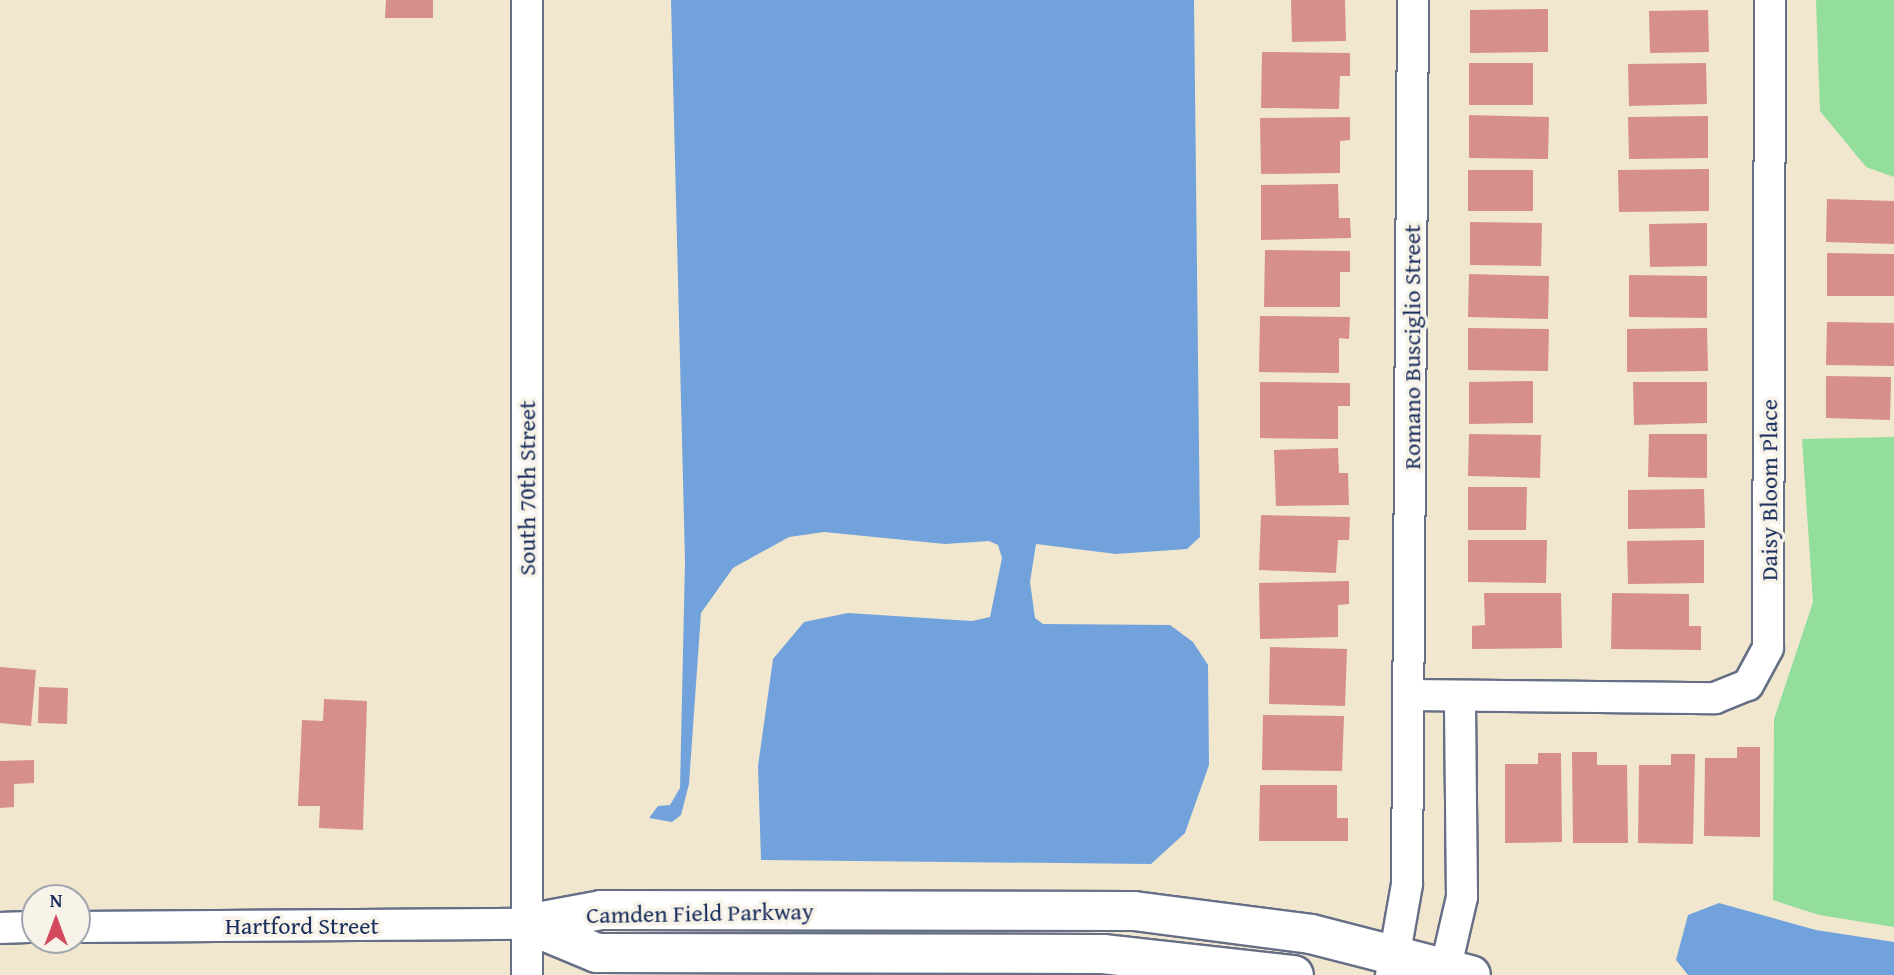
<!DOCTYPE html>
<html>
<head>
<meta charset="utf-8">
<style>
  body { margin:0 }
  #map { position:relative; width:1894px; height:975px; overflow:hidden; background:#f1e7cf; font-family:"Gentium Book Plus",serif }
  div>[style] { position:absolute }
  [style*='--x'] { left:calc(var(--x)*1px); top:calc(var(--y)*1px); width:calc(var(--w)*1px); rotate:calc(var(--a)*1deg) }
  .green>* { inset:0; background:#92de9a }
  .water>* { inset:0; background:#72a2dc }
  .building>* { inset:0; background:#d68f8b }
  .roads { filter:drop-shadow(2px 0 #666f86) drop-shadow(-2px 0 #666f86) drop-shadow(0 2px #666f86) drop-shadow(0 -2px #666f86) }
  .street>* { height:30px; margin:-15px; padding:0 15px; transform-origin:15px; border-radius:15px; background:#fff }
  .secondary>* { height:38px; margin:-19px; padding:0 19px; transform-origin:19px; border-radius:19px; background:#fff }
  span { translate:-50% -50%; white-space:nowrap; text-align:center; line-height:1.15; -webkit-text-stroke:7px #f7f3e8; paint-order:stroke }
  .street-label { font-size:24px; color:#1b2f5e }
  .north { position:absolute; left:21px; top:884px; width:70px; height:70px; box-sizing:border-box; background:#f7f3e8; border:2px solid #9fa5b1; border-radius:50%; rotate:0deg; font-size:19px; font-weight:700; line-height:28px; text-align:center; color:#1b2f5e }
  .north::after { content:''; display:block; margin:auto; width:24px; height:32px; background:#d1495b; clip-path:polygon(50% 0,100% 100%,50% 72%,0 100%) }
</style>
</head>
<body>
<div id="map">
  <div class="green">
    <div style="clip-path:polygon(1816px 0,1894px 0,1894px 177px,1866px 167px,1820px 111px)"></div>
    <div style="clip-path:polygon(1894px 437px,1894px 927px,1819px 915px,1773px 900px,1774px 719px,1813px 602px,1802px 439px)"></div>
  </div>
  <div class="water">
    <div style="clip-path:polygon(671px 0,1194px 0,1200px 537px,1187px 549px,1116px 554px,1036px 544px,1030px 582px,1035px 618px,1043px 624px,1170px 625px,1193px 642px,1208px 665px,1209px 765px,1185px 833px,1151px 864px,761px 860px,758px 766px,773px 659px,804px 622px,848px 613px,972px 621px,990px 617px,1002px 558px,998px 545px,989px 541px,945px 544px,824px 532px,789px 537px,733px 568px,701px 613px,689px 784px,681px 815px,672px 822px,649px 818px,658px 806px,670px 805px,680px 788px,685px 561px)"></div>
    <div style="clip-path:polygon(1719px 903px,1816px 930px,1894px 942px,1894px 975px,1688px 975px,1676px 960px,1688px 915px)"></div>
  </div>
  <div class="building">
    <div style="clip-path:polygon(386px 0,433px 0,433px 18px,385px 18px)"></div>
    <div style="clip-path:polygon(1291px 0,1345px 0,1346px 41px,1292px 42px)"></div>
    <div style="clip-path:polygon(1548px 9px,1548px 52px,1470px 53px,1470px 10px)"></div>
    <div style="clip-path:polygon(1708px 10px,1709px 52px,1650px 53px,1649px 11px)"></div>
    <div style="clip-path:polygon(1262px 52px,1350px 53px,1350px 76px,1340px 76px,1339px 109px,1261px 108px)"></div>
    <div style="clip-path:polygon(1469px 63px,1533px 63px,1533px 105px,1469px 105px)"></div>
    <div style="clip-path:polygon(1706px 63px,1707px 104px,1629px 106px,1628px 64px)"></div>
    <div style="clip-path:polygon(1469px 115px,1549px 117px,1548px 159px,1469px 158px)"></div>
    <div style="clip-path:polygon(1708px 116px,1708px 158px,1629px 159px,1628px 117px)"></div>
    <div style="clip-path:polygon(1350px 117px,1350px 140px,1340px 141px,1340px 173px,1261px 174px,1260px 118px)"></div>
    <div style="clip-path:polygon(1709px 169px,1709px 211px,1619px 212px,1618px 170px)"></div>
    <div style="clip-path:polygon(1468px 170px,1533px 170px,1533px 211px,1468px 211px)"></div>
    <div style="clip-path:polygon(1338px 184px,1339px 218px,1350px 218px,1351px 238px,1261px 240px,1261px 185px)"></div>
    <div style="clip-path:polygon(1827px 199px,1894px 201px,1894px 244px,1826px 242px)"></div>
    <div style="clip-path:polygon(1470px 222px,1542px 223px,1541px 266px,1470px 265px)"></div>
    <div style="clip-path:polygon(1707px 223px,1707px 266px,1650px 267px,1649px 224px)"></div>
    <div style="clip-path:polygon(1265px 250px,1350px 251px,1350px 272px,1340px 272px,1340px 307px,1264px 307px)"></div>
    <div style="clip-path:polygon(1827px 253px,1894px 254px,1894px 296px,1827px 296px)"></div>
    <div style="clip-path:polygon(1469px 274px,1549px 276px,1548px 319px,1468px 317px)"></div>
    <div style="clip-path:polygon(1629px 275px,1707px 276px,1707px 318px,1629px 317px)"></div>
    <div style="clip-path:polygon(1260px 316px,1350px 317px,1349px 339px,1339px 338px,1339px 373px,1259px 372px)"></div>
    <div style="clip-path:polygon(1827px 322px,1894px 323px,1894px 366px,1826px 365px)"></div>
    <div style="clip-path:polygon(1468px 328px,1549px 329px,1548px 371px,1468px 370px)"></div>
    <div style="clip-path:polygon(1707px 328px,1708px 371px,1627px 372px,1627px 329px)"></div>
    <div style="clip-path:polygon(1826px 376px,1891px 377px,1890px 420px,1826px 418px)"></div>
    <div style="clip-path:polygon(1533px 381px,1533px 423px,1469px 424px,1469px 382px)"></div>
    <div style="clip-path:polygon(1260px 382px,1350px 383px,1350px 406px,1338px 406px,1338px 439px,1260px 438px)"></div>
    <div style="clip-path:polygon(1633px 382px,1707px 382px,1707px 423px,1634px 425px)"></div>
    <div style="clip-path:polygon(1469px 434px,1541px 435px,1540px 478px,1468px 476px)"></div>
    <div style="clip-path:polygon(1649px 434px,1707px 434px,1707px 478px,1648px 477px)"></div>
    <div style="clip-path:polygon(1338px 448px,1339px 473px,1348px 473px,1349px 505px,1276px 506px,1274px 450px)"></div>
    <div style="clip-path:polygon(1468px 487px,1527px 487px,1526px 530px,1468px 530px)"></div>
    <div style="clip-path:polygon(1704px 489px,1705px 528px,1628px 529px,1628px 490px)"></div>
    <div style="clip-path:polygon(1261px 515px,1350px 517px,1349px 540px,1338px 540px,1336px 573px,1259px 570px)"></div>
    <div style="clip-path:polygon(1468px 540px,1547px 540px,1546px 583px,1468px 582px)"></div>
    <div style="clip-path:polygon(1704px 540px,1704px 583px,1628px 584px,1627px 541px)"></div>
    <div style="clip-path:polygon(1349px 581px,1349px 604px,1338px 605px,1338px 637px,1260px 639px,1259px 583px)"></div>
    <div style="clip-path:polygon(1484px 593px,1561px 593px,1562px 648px,1472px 649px,1472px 626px,1485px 625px)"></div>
    <div style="clip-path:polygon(1612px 593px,1689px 594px,1689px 626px,1701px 626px,1701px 650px,1611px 649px)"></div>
    <div style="clip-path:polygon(1270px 647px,1347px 649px,1345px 706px,1269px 704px)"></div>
    <div style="clip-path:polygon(0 667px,36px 670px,31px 726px,0 723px)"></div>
    <div style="clip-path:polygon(39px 687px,68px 688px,67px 724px,38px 723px)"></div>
    <div style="clip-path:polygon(324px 699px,367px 701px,363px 830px,319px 828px,320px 806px,298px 806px,302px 720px,323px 721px)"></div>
    <div style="clip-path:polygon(1263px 715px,1344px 716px,1342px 771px,1262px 770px)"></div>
    <div style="clip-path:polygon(1737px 747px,1760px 747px,1760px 837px,1704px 836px,1705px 758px,1737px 758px)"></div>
    <div style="clip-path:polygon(1572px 752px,1597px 752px,1597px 765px,1627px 765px,1628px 843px,1573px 843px)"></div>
    <div style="clip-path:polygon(1538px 753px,1561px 753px,1562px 842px,1505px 843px,1505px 764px,1538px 764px)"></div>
    <div style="clip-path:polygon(1671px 754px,1695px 754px,1693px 844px,1638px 843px,1639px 765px,1671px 765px)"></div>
    <div style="clip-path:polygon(34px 760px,34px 783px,14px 784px,14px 807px,0 808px,0 761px)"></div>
    <div style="clip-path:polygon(1260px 785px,1337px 785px,1337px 818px,1348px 818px,1348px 841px,1259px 841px)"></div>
  </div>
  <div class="roads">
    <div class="street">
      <div style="--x:1411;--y:695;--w:304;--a:0.6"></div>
      <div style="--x:1715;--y:698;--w:35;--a:-22"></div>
      <div style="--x:1748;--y:685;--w:42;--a:-61.6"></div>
      <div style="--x:1768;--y:648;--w:648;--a:-89.82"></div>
      <div style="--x:77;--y:927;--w:450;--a:-0.4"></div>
      <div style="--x:0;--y:928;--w:35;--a:-2"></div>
      <div style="--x:527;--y:975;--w:975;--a:-90"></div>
      <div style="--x:1391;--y:975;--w:92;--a:-80"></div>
      <div style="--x:1407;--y:884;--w:884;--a:-89.61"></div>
      <div style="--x:1444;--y:975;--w:80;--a:-77"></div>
      <div style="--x:1462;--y:897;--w:201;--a:-90.6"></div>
    </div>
    <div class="secondary">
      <div style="--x:527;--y:924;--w:75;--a:-10.7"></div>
      <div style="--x:601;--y:910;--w:533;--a:0.11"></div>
      <div style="--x:1134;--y:911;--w:178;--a:7.4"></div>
      <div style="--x:1311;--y:934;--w:165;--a:14.4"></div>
      <div style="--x:527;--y:924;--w:76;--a:22.5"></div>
      <div style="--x:597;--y:953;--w:506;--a:0.11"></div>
      <div style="--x:1103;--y:954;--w:192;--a:6.3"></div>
    </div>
  </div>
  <div class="street-label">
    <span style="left:1412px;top:347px;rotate:-90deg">Romano Busciglio Street</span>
    <span style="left:527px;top:488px;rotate:-90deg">South 70th Street</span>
    <span style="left:1769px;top:490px;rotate:-90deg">Daisy Bloom Place</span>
    <span style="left:700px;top:913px;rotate:-1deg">Camden Field Parkway</span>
    <span style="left:302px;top:926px">Hartford Street</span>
  </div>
  <div class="north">N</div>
</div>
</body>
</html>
